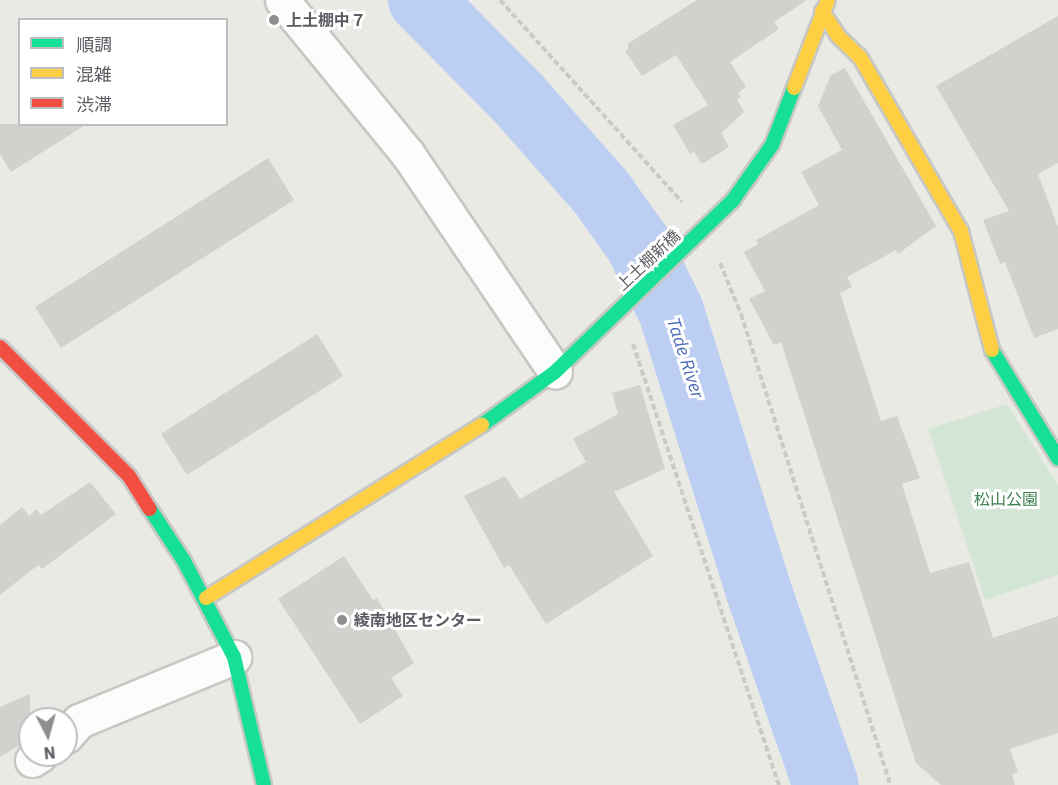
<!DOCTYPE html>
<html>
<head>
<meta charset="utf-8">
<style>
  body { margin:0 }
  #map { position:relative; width:1058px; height:785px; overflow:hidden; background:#eaeae5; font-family:"IBM Plex Sans","Noto Sans JP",sans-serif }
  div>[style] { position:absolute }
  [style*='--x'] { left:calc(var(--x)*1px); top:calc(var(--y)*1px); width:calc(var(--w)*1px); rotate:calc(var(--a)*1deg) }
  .green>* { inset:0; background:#d3e6d5 }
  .river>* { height:66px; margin:-33px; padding:0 33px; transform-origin:33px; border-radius:33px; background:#bccff2 }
  .building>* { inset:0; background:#d1d1ce }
  .path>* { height:4px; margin-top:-2px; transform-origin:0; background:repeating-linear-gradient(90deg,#c8cbca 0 6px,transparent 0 9px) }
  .roads { filter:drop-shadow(2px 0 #c7c7c5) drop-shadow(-2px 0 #c7c7c5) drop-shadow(0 2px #c7c7c5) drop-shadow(0 -2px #c7c7c5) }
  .street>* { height:33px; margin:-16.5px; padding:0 16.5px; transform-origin:16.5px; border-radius:16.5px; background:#fcfcfb }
  .fast>* { height:14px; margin:-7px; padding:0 7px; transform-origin:7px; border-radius:7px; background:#16e098 }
  .slow>* { height:14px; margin:-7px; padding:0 7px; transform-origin:7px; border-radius:7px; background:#ffcf43 }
  .jam>* { height:14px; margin:-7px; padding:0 7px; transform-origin:7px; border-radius:7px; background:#f24e42 }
  .dots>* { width:16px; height:16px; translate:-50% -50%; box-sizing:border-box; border:3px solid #fff; border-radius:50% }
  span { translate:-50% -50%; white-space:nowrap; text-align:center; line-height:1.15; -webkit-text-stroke:6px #fff; paint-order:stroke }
  .poi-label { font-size:16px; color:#5b5c62; font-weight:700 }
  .left { translate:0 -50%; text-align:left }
  .street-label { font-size:16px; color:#5b5c62 }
  .park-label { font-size:16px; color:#3c804d }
  .water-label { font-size:18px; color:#4d6bb7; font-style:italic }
  .legend { position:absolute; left:18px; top:18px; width:210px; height:108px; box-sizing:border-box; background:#fff; border:2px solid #bdbec0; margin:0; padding:8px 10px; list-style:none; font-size:18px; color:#5b5c62 }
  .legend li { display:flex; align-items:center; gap:12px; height:30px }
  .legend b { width:30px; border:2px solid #bdbec0 }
  .north { position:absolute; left:18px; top:707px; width:60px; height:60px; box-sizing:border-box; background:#fff; border:2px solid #bdbec0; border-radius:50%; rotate:174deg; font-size:16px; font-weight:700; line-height:24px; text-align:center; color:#5b5c62 }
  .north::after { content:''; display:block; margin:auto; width:21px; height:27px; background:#8d8e90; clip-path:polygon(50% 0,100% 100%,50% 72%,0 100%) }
</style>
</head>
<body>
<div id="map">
  <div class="green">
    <div style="clip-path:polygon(1007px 404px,1058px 485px,1058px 575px,985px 600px,928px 429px)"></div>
  </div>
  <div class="river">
    <div style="--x:421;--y:0;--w:138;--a:45.3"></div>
    <div style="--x:518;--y:98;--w:125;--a:48.6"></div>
    <div style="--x:601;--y:192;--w:64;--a:54.6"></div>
    <div style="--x:638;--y:244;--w:75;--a:63.8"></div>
    <div style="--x:671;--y:311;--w:294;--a:72.6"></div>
    <div style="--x:759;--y:592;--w:204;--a:70.9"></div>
  </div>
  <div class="building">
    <div style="clip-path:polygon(697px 0,807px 0,774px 22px,779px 29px,730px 62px,746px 87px,738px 93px,741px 97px,737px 99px,744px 112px,721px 133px,729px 147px,702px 164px,694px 152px,690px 154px,673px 125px,708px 105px,676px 55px,642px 76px,625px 51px,629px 48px,627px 44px)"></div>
    <div style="clip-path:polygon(1058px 16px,1058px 163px,1038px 174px,1058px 227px,1058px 329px,1034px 338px,1005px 262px,1000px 264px,983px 220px,1009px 211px,936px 86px)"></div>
    <div style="clip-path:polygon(845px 68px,936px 226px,898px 254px,896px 250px,847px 277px,852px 287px,840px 293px,881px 421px,897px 416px,920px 478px,902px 484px,930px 573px,969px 562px,993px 638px,1058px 616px,1058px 733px,1010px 749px,1018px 772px,1012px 774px,1015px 785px,941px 785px,916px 763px,781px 342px,774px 345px,749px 299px,765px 291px,744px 252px,758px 244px,756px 240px,819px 205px,801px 172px,842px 150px,818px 106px,831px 75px)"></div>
    <div style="clip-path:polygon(0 124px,87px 124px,11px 172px,0 154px)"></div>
    <div style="clip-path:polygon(268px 158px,294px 200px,61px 348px,35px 307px)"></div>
    <div style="clip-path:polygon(317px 334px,343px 376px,187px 475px,161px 434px)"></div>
    <div style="clip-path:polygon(640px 385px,665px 469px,614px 492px,653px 556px,546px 624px,509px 565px,504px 568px,464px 496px,505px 476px,520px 499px,586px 462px,573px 439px,618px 414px,612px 393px)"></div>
    <div style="clip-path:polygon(90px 482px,116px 514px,42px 569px,38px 565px,0 595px,0 525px,22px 507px,29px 516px,36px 509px,41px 515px)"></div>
    <div style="clip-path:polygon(344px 556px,373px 600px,377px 598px,414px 663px,391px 678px,403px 696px,360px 724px,278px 599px)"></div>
    <div style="clip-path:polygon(30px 694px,30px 739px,0 757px,0 707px)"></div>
  </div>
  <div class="path">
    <div style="--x:500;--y:0;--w:272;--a:48"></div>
    <div style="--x:720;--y:263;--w:55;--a:67.6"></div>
    <div style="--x:741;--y:314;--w:494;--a:72.4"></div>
    <div style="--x:633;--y:344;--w:465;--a:71.7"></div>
  </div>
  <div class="roads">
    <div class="street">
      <div style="--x:282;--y:0;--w:198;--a:50.8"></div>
      <div style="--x:407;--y:153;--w:264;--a:55.9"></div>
      <div style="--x:66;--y:736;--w:20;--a:-49"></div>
      <div style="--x:79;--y:721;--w:168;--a:-22.4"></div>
      <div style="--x:32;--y:760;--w:9;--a:-32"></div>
    </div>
    <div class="fast">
      <div style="--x:992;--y:350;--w:127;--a:58.6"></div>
      <div style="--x:482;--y:425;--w:90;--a:-36"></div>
      <div style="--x:555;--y:372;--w:248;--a:-44"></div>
      <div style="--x:733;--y:200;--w:67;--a:-54.7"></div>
      <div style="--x:772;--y:145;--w:61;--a:-68.9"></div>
      <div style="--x:150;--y:509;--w:62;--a:56.8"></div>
      <div style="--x:184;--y:561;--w:108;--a:62.5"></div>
      <div style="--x:234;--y:657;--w:131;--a:76.8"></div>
    </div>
    <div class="slow">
      <div style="--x:822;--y:11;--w:30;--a:57"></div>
      <div style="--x:838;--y:36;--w:30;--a:44"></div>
      <div style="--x:860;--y:57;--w:201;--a:59.9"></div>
      <div style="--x:961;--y:231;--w:123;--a:75.4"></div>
      <div style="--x:794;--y:88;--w:94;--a:-68.9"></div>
      <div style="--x:206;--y:598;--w:326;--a:-32.1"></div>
    </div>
    <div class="jam">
      <div style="--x:0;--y:347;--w:182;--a:45"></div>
      <div style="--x:129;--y:476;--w:39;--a:58"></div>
    </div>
  </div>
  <div class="dots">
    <div style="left:274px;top:20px;background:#8d8e90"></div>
    <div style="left:342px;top:620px;background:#8d8e90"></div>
  </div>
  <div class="poi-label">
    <span class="left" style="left:286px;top:20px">上土棚中７</span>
    <span class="left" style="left:354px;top:620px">綾南地区センター</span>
  </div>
  <div class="street-label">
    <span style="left:648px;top:260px;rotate:-43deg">上土棚新橋</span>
  </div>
  <div class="park-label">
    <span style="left:1006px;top:499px">松山公園</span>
  </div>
  <div class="water-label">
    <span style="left:685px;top:358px;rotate:72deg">Tade River</span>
  </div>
  <ul class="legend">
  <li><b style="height:8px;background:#16e098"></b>順調</li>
  <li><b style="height:8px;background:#ffcf43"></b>混雑</li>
  <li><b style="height:8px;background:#f24e42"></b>渋滞</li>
  </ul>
  <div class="north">N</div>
</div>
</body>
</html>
